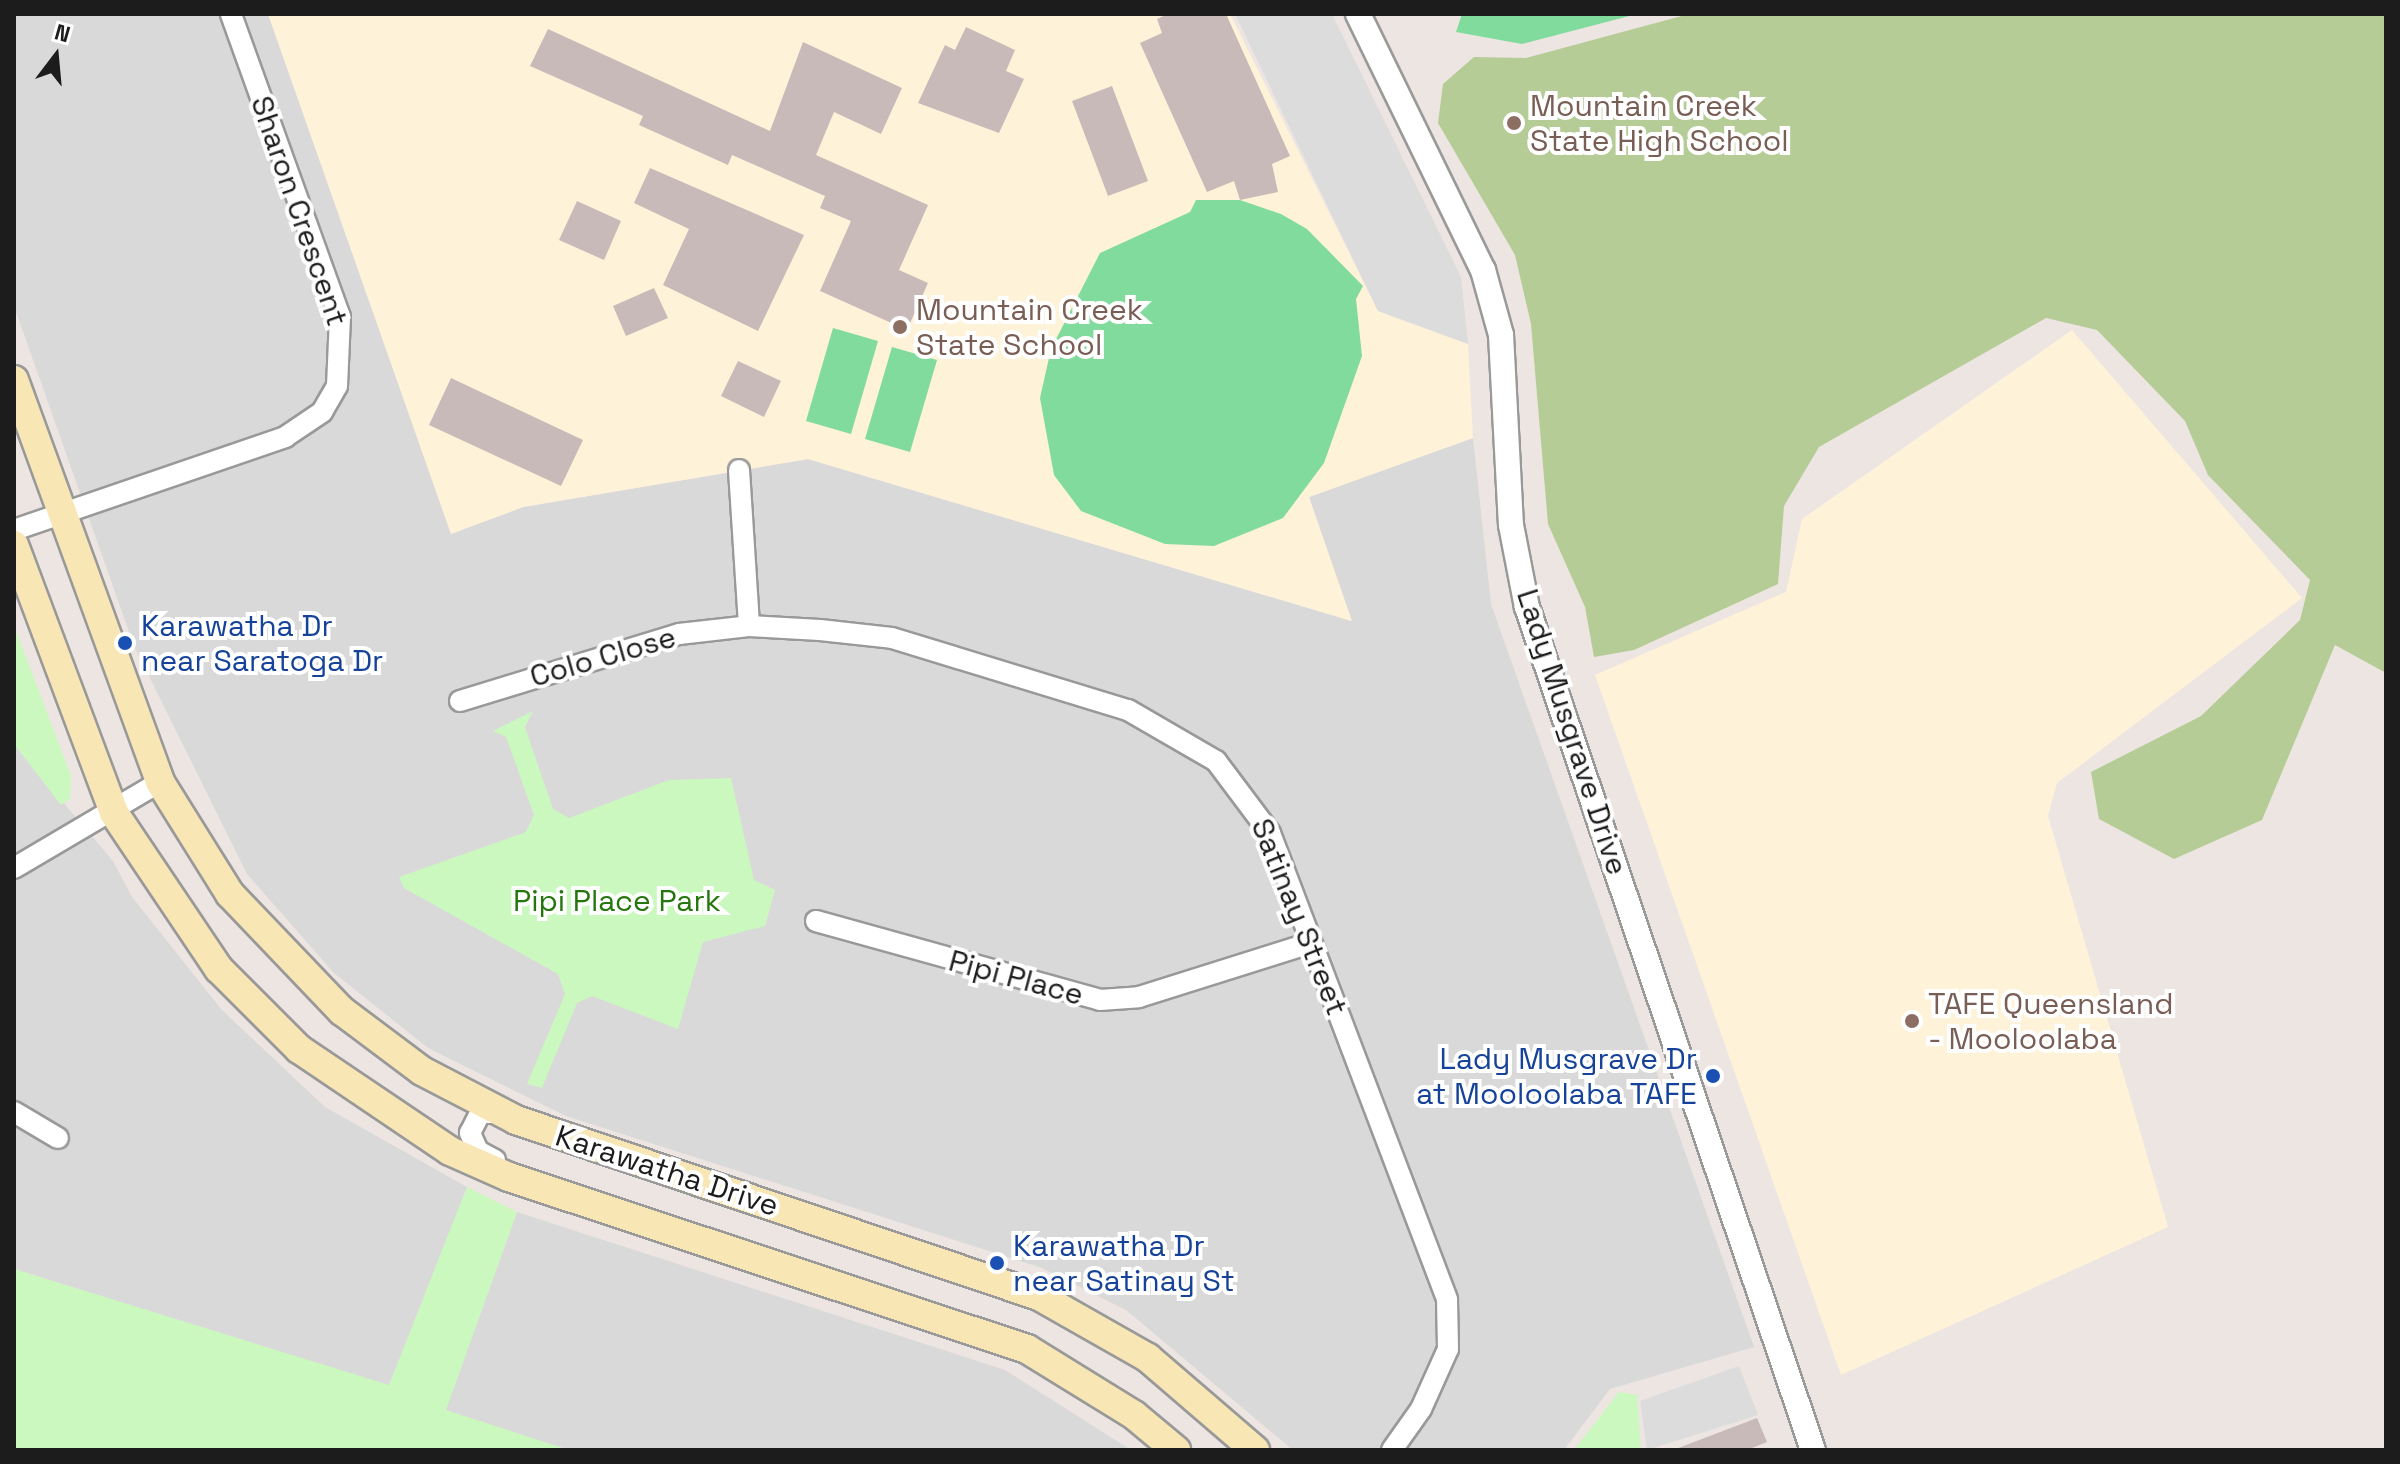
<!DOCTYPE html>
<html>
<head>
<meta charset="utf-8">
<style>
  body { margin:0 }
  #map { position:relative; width:2400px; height:1464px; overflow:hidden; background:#ede5e1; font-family:"Space Grotesk",sans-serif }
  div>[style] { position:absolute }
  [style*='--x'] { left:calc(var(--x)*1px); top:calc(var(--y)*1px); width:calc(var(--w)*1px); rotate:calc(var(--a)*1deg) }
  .residential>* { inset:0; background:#dad9d9 }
  .education>* { inset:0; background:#fef3d9 }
  .forest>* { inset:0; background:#b6cc96 }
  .park>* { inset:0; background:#cbf8be }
  .pitch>* { inset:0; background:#80db9c }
  .parking>* { inset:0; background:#dcdcdc }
  .building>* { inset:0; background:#c8bab8 }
  .roads { filter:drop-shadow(2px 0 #999) drop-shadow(-2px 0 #999) drop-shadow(0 2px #999) drop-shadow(0 -2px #999) }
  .minor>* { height:20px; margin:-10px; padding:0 10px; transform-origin:10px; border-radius:10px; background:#fff }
  .tertiary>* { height:24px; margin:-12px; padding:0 12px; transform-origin:12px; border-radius:12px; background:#fff }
  .secondary>* { height:28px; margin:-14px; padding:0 14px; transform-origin:14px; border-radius:14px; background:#f8e7b5 }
  .dots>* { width:22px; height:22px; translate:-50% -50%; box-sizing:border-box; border:4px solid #fff; border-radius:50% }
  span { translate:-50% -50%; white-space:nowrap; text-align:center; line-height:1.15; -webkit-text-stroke:8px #fff; paint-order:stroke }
  .education-label { font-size:30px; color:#785e54 }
  .left { translate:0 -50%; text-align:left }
  .street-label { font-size:30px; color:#1c1c1c }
  .transit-label { font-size:30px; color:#164399 }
  .right { translate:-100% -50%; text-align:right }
  .park-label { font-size:30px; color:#24760d }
  .frame { position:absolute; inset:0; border:16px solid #1c1c1c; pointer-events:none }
  .north { position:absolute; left:16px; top:16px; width:80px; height:80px; -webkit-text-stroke:6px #fff; paint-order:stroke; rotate:16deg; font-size:22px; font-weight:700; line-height:32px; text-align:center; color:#1c1c1c }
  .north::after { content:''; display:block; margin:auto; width:28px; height:36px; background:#1c1c1c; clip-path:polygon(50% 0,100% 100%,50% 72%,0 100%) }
</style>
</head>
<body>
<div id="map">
  <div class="residential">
    <div style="clip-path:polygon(14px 14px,268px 14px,451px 533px,523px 507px,808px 459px,1351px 621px,1309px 497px,1473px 438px,1491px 604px,1754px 1347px,1610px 1389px,1564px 1450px,1293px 1450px,1126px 1310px,1042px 1268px,566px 1116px,428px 1048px,334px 973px,247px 874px,134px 646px,14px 306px)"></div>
    <div style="clip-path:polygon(14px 744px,113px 861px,132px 897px,222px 1010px,325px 1107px,467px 1187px,390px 1386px,14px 1269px)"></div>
    <div style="clip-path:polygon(517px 1212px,1005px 1370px,1131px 1450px,569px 1450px,445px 1411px)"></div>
  </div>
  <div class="education">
    <div style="clip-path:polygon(268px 14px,1230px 14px,1378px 311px,1468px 344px,1473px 438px,1309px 497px,1352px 621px,808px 459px,523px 507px,451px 534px)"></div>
    <div style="clip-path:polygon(2072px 330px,2302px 598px,2057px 783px,2048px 816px,2168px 1227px,1841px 1375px,1595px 675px,1786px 592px,1802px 519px)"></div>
  </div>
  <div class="forest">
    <div style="clip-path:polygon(1689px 14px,2386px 14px,2386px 673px,2335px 645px,2262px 820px,2174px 859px,2099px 819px,2091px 772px,2201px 716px,2300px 620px,2310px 580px,2208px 475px,2185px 421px,2097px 330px,2046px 318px,1819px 447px,1784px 506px,1778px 584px,1634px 650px,1594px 657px,1585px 607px,1548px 524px,1531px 324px,1515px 255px,1438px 123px,1443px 84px,1474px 57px,1526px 58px)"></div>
  </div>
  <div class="park">
    <div style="clip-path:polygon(16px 631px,71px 776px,70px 799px,61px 805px,14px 744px)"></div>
    <div style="clip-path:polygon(533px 711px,525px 727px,553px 809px,569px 818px,669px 780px,731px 778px,754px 880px,775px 890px,765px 926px,703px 942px,678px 1029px,592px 996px,577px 1003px,542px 1088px,527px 1084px,565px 994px,558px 974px,404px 888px,399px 877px,526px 832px,534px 815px,506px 737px,493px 731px)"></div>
    <div style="clip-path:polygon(467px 1187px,517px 1212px,446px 1410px,569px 1450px,14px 1450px,14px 1269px,389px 1385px)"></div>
    <div style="clip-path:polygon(1619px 1392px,1637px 1395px,1641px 1450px,1574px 1450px)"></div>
  </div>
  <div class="pitch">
    <div style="clip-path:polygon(1462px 14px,1637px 14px,1522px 44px,1456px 32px)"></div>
    <div style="clip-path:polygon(1196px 200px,1240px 200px,1281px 214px,1307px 229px,1363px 286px,1356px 299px,1362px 356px,1324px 463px,1283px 518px,1214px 546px,1165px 544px,1081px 511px,1054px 475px,1040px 398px,1051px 349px,1100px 253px,1190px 212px)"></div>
    <div style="clip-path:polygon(833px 328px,878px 341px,851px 434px,806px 421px)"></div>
    <div style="clip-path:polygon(892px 347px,937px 360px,910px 452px,865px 439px)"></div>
  </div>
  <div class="parking">
    <div style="clip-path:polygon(1235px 14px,1332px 14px,1461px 277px,1468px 344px,1378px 311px)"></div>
    <div style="clip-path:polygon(1739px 1366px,1758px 1415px,1647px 1450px,1640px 1401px)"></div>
  </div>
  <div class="building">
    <div style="clip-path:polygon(1168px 14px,1226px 14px,1290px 156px,1272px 164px,1278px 192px,1240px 200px,1234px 181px,1207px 192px,1140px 43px,1162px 33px,1157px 19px)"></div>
    <div style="clip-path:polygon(966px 27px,1015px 50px,1006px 71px,1024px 79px,999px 133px,918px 103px,945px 45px,955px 50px)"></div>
    <div style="clip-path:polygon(548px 29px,770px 131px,803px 42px,902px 88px,881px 134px,834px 112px,816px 155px,928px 205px,899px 270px,928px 283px,907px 330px,820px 291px,851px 221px,820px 208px,825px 196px,732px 155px,728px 165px,639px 125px,643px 116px,530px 66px)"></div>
    <div style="clip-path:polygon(1112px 86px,1148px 181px,1108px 196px,1072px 101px)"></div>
    <div style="clip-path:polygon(650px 168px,804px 235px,758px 331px,663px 285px,689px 229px,634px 203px)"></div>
    <div style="clip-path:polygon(577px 201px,621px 221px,604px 260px,559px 240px)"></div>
    <div style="clip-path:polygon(654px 288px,668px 318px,626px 336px,613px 306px)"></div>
    <div style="clip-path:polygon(738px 361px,781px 381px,764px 417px,721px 396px)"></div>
    <div style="clip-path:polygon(451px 378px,583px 440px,561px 486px,429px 425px)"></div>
    <div style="clip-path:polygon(1757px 1418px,1767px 1442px,1747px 1450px,1673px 1450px)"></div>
  </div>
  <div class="roads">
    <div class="minor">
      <div style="--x:739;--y:470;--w:156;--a:86.3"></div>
      <div style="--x:14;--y:530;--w:287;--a:-18.9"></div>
      <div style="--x:285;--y:437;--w:45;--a:-34"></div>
      <div style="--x:322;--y:412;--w:30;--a:-60"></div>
      <div style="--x:337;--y:386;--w:69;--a:-87.5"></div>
      <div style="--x:340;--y:317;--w:322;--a:-109.8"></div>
      <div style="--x:460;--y:701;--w:229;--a:-17"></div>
      <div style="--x:679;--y:634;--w:70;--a:-6.5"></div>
      <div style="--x:749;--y:626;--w:71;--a:3.2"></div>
      <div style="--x:820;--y:630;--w:72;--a:6.3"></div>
      <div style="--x:892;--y:638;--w:247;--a:17"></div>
      <div style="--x:1128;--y:710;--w:102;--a:30.1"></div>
      <div style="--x:1216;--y:761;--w:90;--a:53.1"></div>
      <div style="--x:1270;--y:833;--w:499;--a:69.2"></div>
      <div style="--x:1447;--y:1300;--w:49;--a:88.8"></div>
      <div style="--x:1448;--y:1349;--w:66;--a:114.2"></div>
      <div style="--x:1421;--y:1409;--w:50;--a:125.3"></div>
      <div style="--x:14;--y:868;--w:169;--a:-30.5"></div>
      <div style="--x:816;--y:921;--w:295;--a:15.5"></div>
      <div style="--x:1100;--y:1000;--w:39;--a:-4"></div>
      <div style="--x:1139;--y:997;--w:179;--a:-17.5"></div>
      <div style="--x:14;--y:1112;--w:51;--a:30.6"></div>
      <div style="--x:495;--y:1160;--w:19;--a:-152"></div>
      <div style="--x:478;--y:1151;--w:20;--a:-114"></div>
      <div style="--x:470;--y:1133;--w:22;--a:-63"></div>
      <div style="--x:480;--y:1113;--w:20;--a:0"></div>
    </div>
    <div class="tertiary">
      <div style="--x:1358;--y:14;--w:285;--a:64"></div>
      <div style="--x:1483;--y:270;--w:67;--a:74.5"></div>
      <div style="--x:1501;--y:335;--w:190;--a:87"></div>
      <div style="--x:1511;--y:525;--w:84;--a:79"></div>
      <div style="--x:1527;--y:607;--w:890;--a:71.26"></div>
    </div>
    <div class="secondary">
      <div style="--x:14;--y:380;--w:428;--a:70"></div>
      <div style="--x:160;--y:782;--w:132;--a:58"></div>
      <div style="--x:230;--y:894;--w:162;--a:46.3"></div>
      <div style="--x:342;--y:1011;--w:100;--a:36.9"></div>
      <div style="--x:422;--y:1071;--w:106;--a:27.5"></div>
      <div style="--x:516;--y:1120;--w:552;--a:18.6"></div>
      <div style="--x:1039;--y:1296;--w:125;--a:29.6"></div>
      <div style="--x:1148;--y:1358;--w:141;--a:40.7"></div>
      <div style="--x:14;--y:545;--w:286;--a:69.5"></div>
      <div style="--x:114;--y:813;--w:188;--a:56.1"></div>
      <div style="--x:219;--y:969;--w:113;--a:45"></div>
      <div style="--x:299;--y:1049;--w:182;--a:34"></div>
      <div style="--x:450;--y:1151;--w:64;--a:23.8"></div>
      <div style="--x:509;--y:1177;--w:546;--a:18.37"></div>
      <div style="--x:1027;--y:1349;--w:126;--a:31.7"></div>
      <div style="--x:1134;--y:1415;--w:55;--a:39.8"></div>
    </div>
  </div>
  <div class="dots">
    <div style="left:1514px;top:123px;background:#8d6e63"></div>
    <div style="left:900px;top:327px;background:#8d6e63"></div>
    <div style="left:125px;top:643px;background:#1a4fb4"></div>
    <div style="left:1912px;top:1021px;background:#8d6e63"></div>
    <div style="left:1713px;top:1076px;background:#1a4fb4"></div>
    <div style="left:997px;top:1263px;background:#1a4fb4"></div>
  </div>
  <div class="education-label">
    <span class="left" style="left:1530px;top:123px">Mountain Creek<br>State High School</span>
    <span class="left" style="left:916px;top:327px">Mountain Creek<br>State School</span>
    <span class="left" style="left:1928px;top:1021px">TAFE Queensland<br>- Mooloolaba</span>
  </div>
  <div class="street-label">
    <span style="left:299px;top:211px;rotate:71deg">Sharon Crescent</span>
    <span style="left:603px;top:657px;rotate:-16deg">Colo Close</span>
    <span style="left:1572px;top:732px;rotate:72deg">Lady Musgrave Drive</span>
    <span style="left:1299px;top:917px;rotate:68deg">Satinay Street</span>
    <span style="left:1016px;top:978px;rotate:15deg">Pipi Place</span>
    <span style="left:667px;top:1171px;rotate:18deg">Karawatha Drive</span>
  </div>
  <div class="transit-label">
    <span class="left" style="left:141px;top:643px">Karawatha Dr<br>near Saratoga Dr</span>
    <span class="right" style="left:1697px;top:1076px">Lady Musgrave Dr<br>at Mooloolaba TAFE</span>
    <span class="left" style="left:1013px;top:1263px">Karawatha Dr<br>near Satinay St</span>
  </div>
  <div class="park-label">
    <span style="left:617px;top:901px">Pipi Place Park</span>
  </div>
  <div class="frame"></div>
  <div class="north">N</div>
</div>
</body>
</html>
